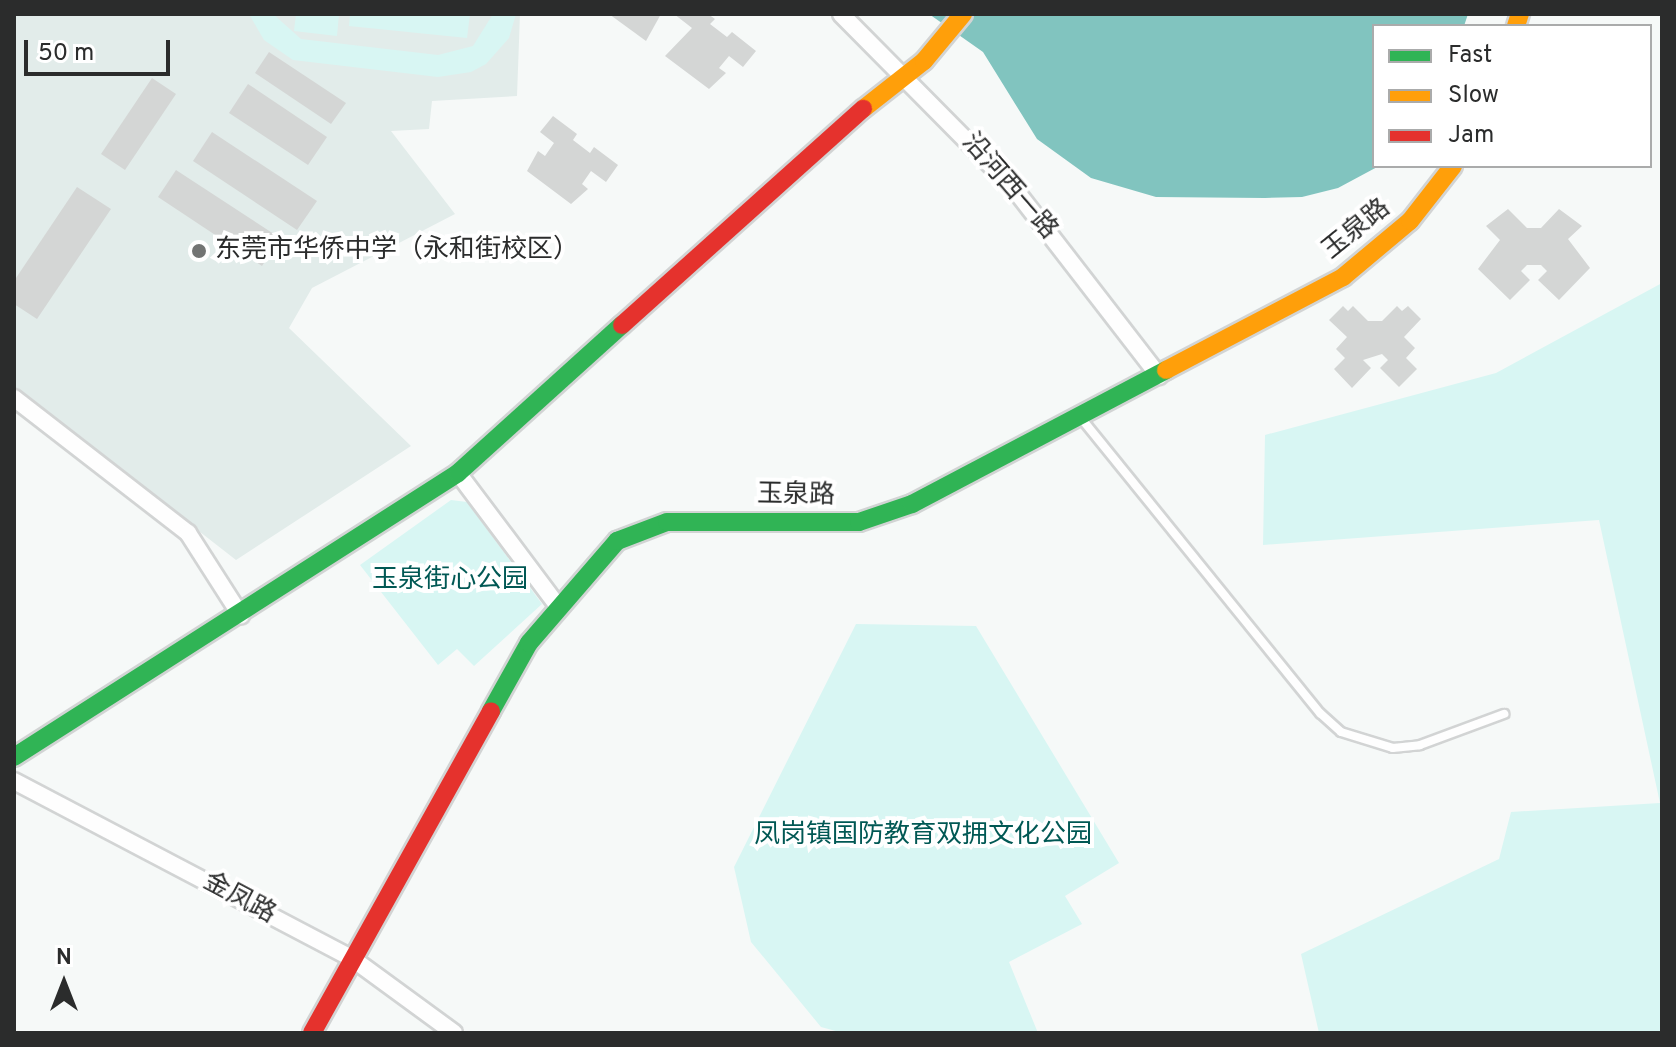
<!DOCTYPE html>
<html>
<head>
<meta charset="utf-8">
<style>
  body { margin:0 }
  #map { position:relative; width:1676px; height:1047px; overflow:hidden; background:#f6f9f8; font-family:Overpass,"Noto Sans SC",sans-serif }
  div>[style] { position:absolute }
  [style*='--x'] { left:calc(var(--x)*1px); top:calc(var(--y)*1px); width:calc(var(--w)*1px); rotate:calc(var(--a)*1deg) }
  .built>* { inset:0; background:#e2ecea }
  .green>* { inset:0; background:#d8f6f3 }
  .water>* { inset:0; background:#81c4bf }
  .building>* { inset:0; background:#d4d6d5 }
  .roads { filter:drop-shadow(2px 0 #d2d4d4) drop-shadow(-2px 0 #d2d4d4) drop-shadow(0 2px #d2d4d4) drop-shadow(0 -2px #d2d4d4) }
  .lane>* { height:8px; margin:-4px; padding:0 4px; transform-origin:4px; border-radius:4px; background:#fefefe }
  .street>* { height:16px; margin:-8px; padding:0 8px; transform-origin:8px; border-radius:8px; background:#fefefe }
  .fast>* { height:18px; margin:-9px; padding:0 9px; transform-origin:9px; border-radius:9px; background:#30b455 }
  .slow>* { height:18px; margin:-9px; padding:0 9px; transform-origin:9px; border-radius:9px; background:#ff9f0a }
  .jam>* { height:18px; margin:-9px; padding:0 9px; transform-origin:9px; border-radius:9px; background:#e5322d }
  .dots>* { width:22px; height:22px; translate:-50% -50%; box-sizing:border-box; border:4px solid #fff; border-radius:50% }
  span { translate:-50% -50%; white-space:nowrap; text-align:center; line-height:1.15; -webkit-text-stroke:8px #fff; paint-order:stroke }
  .street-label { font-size:26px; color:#2b2c2c }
  .poi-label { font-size:26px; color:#2b2c2c }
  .left { translate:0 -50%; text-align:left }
  .park-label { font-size:26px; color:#015854 }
  .frame { position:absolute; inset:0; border:16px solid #2b2c2c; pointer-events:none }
  .legend { position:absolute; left:1372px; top:24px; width:280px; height:144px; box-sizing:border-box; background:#fff; border:2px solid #aaabab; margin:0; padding:10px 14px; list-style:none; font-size:24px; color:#2b2c2c }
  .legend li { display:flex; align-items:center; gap:16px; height:40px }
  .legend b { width:40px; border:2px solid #aaabab }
  .north { position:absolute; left:24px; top:943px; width:80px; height:80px; -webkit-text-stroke:6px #fff; paint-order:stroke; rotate:0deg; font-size:22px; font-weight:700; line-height:32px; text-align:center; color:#2b2c2c }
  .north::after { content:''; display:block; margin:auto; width:28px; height:36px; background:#2b2c2c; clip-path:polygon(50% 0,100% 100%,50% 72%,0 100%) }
  .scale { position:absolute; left:24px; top:40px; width:146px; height:36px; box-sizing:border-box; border:4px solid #2b2c2c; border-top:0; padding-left:10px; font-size:24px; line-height:28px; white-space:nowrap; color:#2b2c2c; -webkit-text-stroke:6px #fff; paint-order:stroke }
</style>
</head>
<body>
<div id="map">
  <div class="built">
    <div style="clip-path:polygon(14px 14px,520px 14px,517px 96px,432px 101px,429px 129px,391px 131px,455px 214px,312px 288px,289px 328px,411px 446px,236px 560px,14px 387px)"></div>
  </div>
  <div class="green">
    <div style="clip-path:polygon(249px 14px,273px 14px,301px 39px,438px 55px,473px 46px,493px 14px,516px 14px,509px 38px,486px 64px,471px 72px,438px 77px,293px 60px,264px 40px)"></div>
    <div style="clip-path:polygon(296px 14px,339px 14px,337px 36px,294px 31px)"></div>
    <div style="clip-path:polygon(350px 14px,470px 14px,467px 38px,349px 26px)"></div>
    <div style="clip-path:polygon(1662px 283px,1662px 1033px,1319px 1033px,1301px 954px,1499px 859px,1511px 812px,1660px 803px,1599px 520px,1263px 545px,1265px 435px,1496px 373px)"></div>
    <div style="clip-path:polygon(451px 500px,467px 502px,542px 604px,474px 666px,457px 649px,438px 665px,360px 565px)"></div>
    <div style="clip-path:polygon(856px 624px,976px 626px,1119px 863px,1065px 896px,1082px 924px,1009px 962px,1038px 1033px,843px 1033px,821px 1027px,751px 942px,734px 867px)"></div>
  </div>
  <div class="water">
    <div style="clip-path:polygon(929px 14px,1468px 14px,1464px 26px,1374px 26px,1374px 166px,1379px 166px,1338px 188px,1302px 197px,1265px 198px,1156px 197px,1091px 178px,1037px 139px,983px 52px)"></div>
  </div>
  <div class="building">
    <div style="clip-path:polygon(609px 14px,661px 14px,646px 41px)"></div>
    <div style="clip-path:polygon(674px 14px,708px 14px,715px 19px,710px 24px,727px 37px,732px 32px,756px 51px,743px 67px,729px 56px,719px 68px,726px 73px,709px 89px,665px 56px,692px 28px)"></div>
    <div style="clip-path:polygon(269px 52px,346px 103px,331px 124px,255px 73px)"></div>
    <div style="clip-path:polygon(152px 78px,176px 94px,125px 170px,101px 154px)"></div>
    <div style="clip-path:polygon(248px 84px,327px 137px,308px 165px,229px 113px)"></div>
    <div style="clip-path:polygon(553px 116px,577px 134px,573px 140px,590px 153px,594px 147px,618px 165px,606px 182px,591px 171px,582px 184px,588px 189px,571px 204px,527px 171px,538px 151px,545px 156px,554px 143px,540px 132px)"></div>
    <div style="clip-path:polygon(212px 132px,317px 201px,297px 230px,193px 161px)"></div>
    <div style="clip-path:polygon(176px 170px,280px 238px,262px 266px,158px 197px)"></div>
    <div style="clip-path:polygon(77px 187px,111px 209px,37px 319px,14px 304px,14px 281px)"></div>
    <div style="clip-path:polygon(1508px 209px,1527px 228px,1541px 228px,1559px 209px,1582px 226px,1568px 239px,1590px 268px,1559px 300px,1538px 280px,1547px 271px,1541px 265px,1527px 265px,1521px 271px,1530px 280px,1510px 300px,1478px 269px,1500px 240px,1486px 226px)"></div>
    <div style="clip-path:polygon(1343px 306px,1348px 311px,1353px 306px,1368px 321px,1382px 321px,1397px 306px,1402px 311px,1408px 306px,1421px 319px,1404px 337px,1415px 348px,1406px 358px,1417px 369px,1399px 387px,1380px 368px,1388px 360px,1382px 354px,1363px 360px,1371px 368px,1352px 388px,1334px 369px,1345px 358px,1336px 349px,1347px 337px,1329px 320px)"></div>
  </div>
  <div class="roads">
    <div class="lane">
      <div style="--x:1081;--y:418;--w:380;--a:51"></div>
      <div style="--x:1320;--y:713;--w:28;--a:42"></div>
      <div style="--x:1341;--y:732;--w:54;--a:17.1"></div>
      <div style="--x:1393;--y:748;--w:27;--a:-6"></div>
      <div style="--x:1420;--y:745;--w:90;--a:-20.3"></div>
    </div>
    <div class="street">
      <div style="--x:841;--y:14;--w:249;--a:45.3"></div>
      <div style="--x:1016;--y:191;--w:234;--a:52.3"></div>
      <div style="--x:14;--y:398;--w:220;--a:37.8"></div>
      <div style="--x:188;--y:533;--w:98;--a:57.4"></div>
      <div style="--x:458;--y:473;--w:165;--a:53.1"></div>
      <div style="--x:14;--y:781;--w:383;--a:27.7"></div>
      <div style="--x:353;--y:959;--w:125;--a:36.2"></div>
    </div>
    <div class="fast">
      <div style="--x:491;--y:711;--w:78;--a:-60.8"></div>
      <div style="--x:529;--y:643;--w:135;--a:-49.2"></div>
      <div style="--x:617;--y:541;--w:53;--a:-20.8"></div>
      <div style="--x:667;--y:522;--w:192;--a:0"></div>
      <div style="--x:859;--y:522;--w:56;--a:-18.8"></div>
      <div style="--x:912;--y:504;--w:287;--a:-27.8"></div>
      <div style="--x:14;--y:757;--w:527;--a:-32.6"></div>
      <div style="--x:458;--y:473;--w:221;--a:-42.1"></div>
    </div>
    <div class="slow">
      <div style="--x:1516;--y:26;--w:13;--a:-72"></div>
      <div style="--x:863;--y:109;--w:78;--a:-38.2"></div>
      <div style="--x:924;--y:61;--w:61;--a:-50.3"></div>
      <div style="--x:1166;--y:370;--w:200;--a:-27.7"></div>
      <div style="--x:1343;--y:277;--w:87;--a:-39.9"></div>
      <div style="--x:1410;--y:221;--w:70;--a:-52"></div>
    </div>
    <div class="jam">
      <div style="--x:622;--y:325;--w:324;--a:-41.9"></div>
      <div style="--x:312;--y:1033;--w:368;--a:-60.9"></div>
    </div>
  </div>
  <div class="dots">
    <div style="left:199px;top:251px;background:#727473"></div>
  </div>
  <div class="street-label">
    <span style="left:1009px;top:187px;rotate:49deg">沿河西一路</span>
    <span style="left:1357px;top:230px;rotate:-39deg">玉泉路</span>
    <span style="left:796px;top:496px;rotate:1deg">玉泉路</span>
    <span style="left:239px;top:899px;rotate:28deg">金凤路</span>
  </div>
  <div class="poi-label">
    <span class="left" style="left:215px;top:251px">东莞市华侨中学（永和街校区）</span>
  </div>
  <div class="park-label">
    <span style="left:450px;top:581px">玉泉街心公园</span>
    <span style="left:923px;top:836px">凤岗镇国防教育双拥文化公园</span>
  </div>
  <div class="frame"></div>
  <ul class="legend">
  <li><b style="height:10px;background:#30b455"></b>Fast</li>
  <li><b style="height:10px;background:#ff9f0a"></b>Slow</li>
  <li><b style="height:10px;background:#e5322d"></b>Jam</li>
  </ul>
  <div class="north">N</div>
  <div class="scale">50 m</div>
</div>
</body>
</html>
